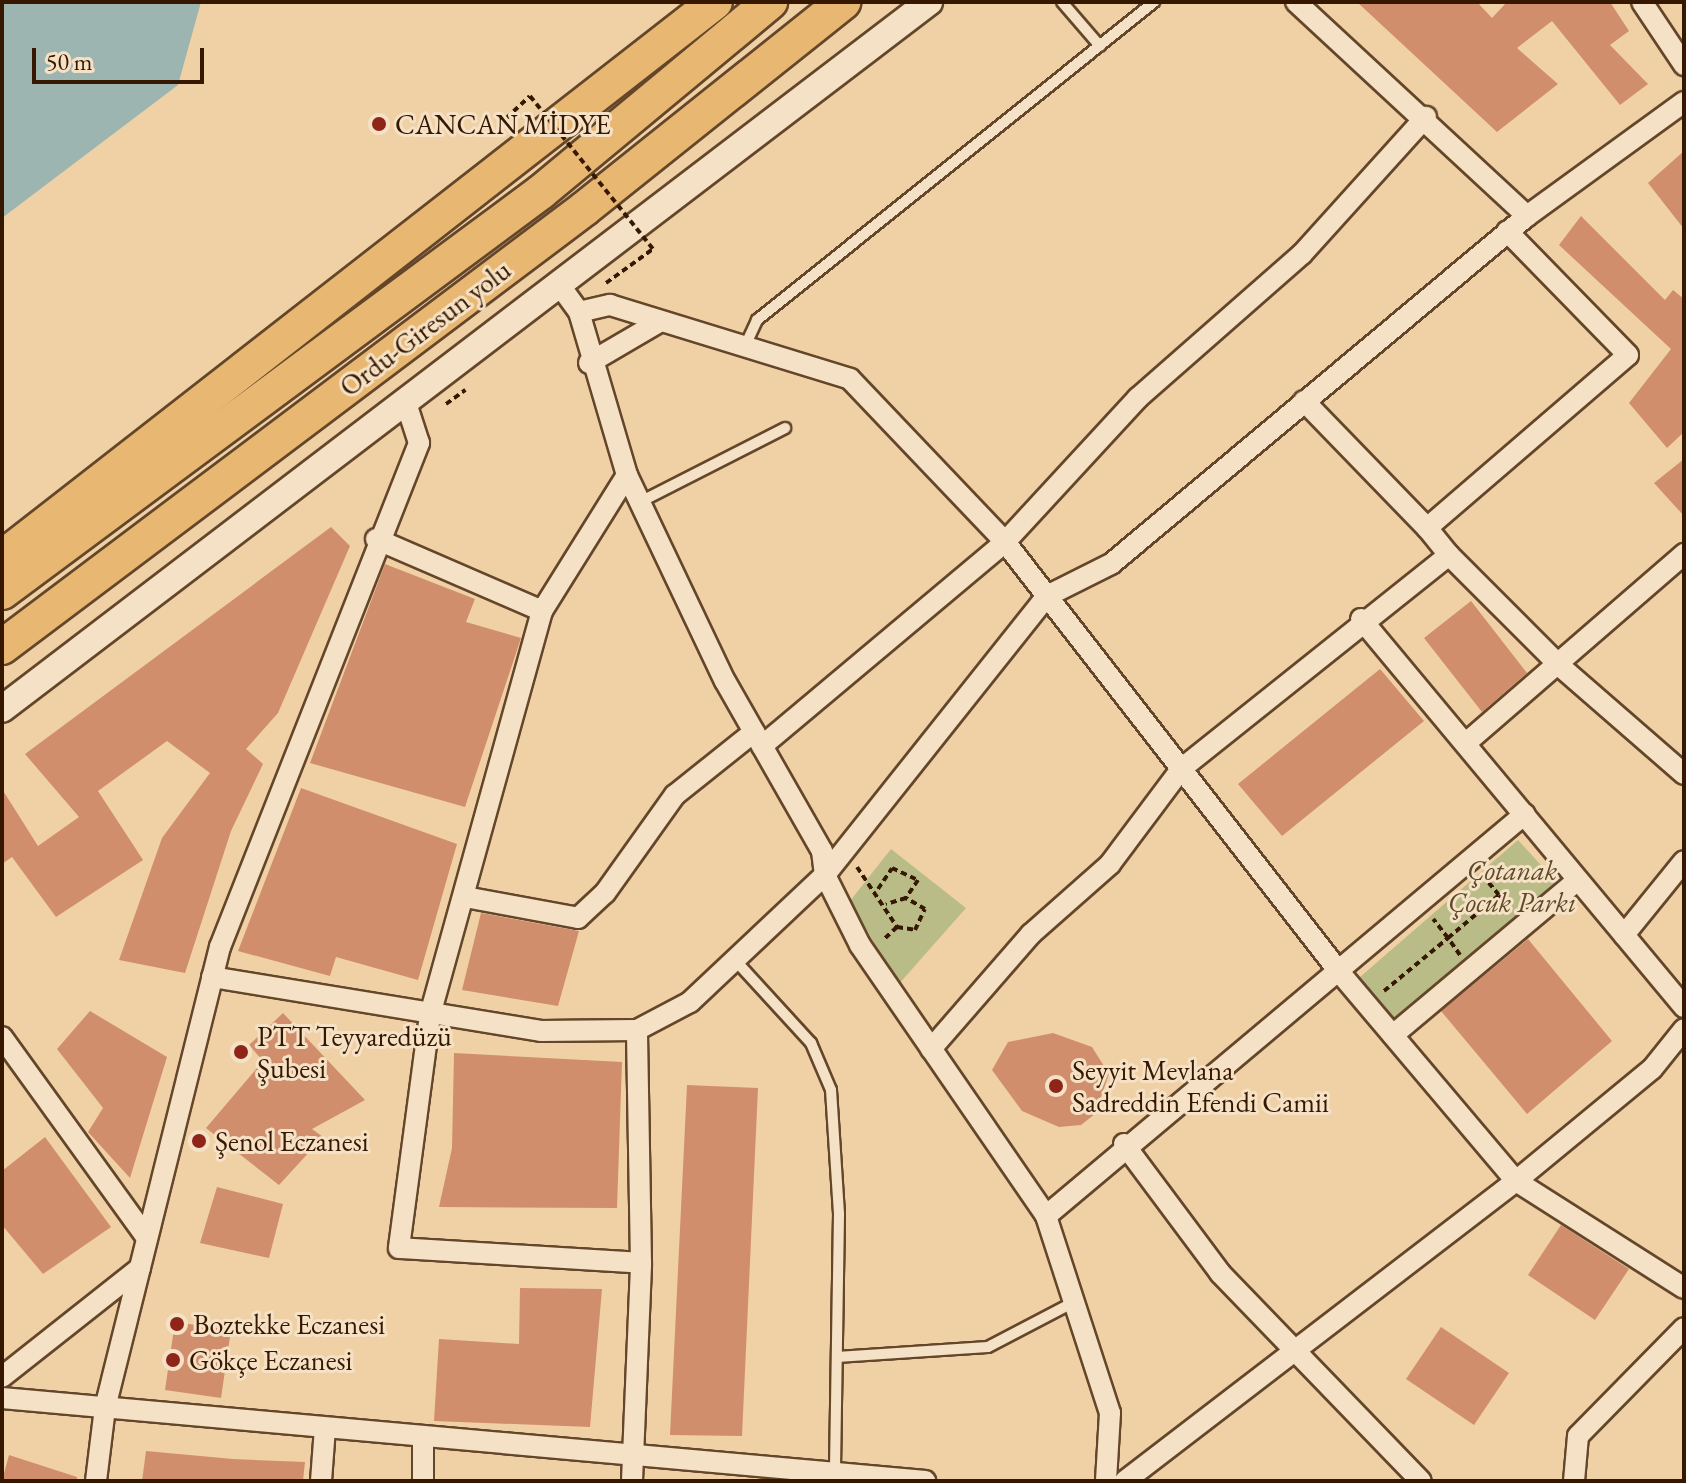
<!DOCTYPE html>
<html>
<head>
<meta charset="utf-8">
<style>
  body { margin:0 }
  #map { position:relative; width:1686px; height:1483px; overflow:hidden; background:#f0d1a6; font-family:"EB Garamond",serif }
  div>[style] { position:absolute }
  [style*='--x'] { left:calc(var(--x)*1px); top:calc(var(--y)*1px); width:calc(var(--w)*1px); rotate:calc(var(--a)*1deg) }
  .green>* { inset:0; background:#babc87 }
  .water>* { inset:0; background:#9db5b0 }
  .building>* { inset:0; background:#d18e6c }
  .path>* { height:4px; margin-top:-2px; transform-origin:0; background:repeating-linear-gradient(90deg,#361801 0 6px,transparent 0 10px) }
  .roads { filter:drop-shadow(2px 0 #64462a) drop-shadow(-2px 0 #64462a) drop-shadow(0 2px #64462a) drop-shadow(0 -2px #64462a) }
  .service>* { height:10px; margin:-5px; padding:0 5px; transform-origin:5px; border-radius:5px; background:#f5e1c5 }
  .minor>* { height:20px; margin:-10px; padding:0 10px; transform-origin:10px; border-radius:10px; background:#f5e1c5 }
  .tertiary>* { height:26px; margin:-13px; padding:0 13px; transform-origin:13px; border-radius:13px; background:#f5e1c5 }
  .trunk>* { height:34px; margin:-17px; padding:0 17px; transform-origin:17px; border-radius:17px; background:#e8b873 }
  .path-bridge>* { height:4px; margin-top:-2px; transform-origin:0; background:repeating-linear-gradient(90deg,#361801 0 6px,transparent 0 10px) }
  .dots>* { width:22px; height:22px; translate:-50% -50%; box-sizing:border-box; border:4px solid #f5e1c5; border-radius:50% }
  span { translate:-50% -50%; white-space:nowrap; text-align:center; line-height:1.15; -webkit-text-stroke:6px #f5e1c5; paint-order:stroke }
  .poi-label { font-size:28px; color:#361801 }
  .left { translate:0 -50%; text-align:left }
  .street-label { font-size:28px; color:#361801 }
  .park-label { font-size:28px; color:#5e4929; font-style:italic }
  .frame { position:absolute; inset:0; border:4px solid #361801; pointer-events:none }
  .scale { position:absolute; left:32px; top:48px; width:172px; height:36px; box-sizing:border-box; border:4px solid #361801; border-top:0; padding-left:10px; font-size:24px; line-height:28px; white-space:nowrap; color:#361801; -webkit-text-stroke:6px #f5e1c5; paint-order:stroke }
</style>
</head>
<body>
<div id="map">
  <div class="green">
    <div style="clip-path:polygon(1518px 840px,1560px 886px,1395px 1024px,1360px 977px)"></div>
    <div style="clip-path:polygon(891px 849px,966px 908px,898px 985px,850px 901px)"></div>
  </div>
  <div class="water">
    <div style="clip-path:polygon(2px 2px,201px 2px,178px 85px,2px 218px)"></div>
  </div>
  <div class="building">
    <div style="clip-path:polygon(1357px 2px,1477px 2px,1492px 18px,1507px 2px,1610px 2px,1629px 31px,1610px 45px,1648px 84px,1620px 105px,1552px 21px,1517px 48px,1558px 84px,1497px 132px)"></div>
    <div style="clip-path:polygon(1684px 151px,1684px 229px,1648px 183px)"></div>
    <div style="clip-path:polygon(1581px 216px,1665px 300px,1673px 290px,1684px 299px,1684px 432px,1667px 448px,1629px 403px,1671px 349px,1559px 245px)"></div>
    <div style="clip-path:polygon(1684px 459px,1684px 516px,1654px 483px)"></div>
    <div style="clip-path:polygon(331px 527px,350px 546px,278px 713px,246px 749px,263px 764px,231px 831px,185px 973px,119px 960px,162px 838px,210px 773px,167px 741px,98px 791px,143px 860px,56px 917px,12px 857px,2px 864px,2px 789px,38px 846px,79px 817px,25px 754px)"></div>
    <div style="clip-path:polygon(385px 564px,475px 599px,466px 622px,521px 638px,465px 807px,310px 763px)"></div>
    <div style="clip-path:polygon(1471px 601px,1527px 673px,1482px 712px,1424px 638px)"></div>
    <div style="clip-path:polygon(1380px 669px,1424px 721px,1282px 836px,1238px 784px)"></div>
    <div style="clip-path:polygon(301px 788px,457px 844px,418px 980px,336px 957px,330px 976px,238px 951px)"></div>
    <div style="clip-path:polygon(481px 913px,579px 931px,558px 1006px,462px 990px)"></div>
    <div style="clip-path:polygon(1528px 939px,1612px 1041px,1527px 1114px,1441px 1011px)"></div>
    <div style="clip-path:polygon(90px 1011px,167px 1057px,130px 1178px,88px 1132px,103px 1108px,57px 1049px)"></div>
    <div style="clip-path:polygon(283px 1013px,365px 1100px,312px 1129px,323px 1137px,279px 1185px,206px 1128px,263px 1061px,249px 1045px)"></div>
    <div style="clip-path:polygon(1053px 1033px,1092px 1047px,1109px 1074px,1095px 1114px,1081px 1125px,1059px 1127px,1022px 1111px,992px 1070px,1008px 1042px)"></div>
    <div style="clip-path:polygon(454px 1053px,622px 1062px,617px 1208px,439px 1207px,452px 1148px)"></div>
    <div style="clip-path:polygon(687px 1085px,758px 1088px,742px 1436px,670px 1435px)"></div>
    <div style="clip-path:polygon(45px 1137px,111px 1227px,43px 1274px,2px 1225px,2px 1171px)"></div>
    <div style="clip-path:polygon(217px 1187px,283px 1204px,269px 1258px,200px 1243px)"></div>
    <div style="clip-path:polygon(1561px 1225px,1629px 1269px,1595px 1320px,1528px 1275px)"></div>
    <div style="clip-path:polygon(520px 1288px,602px 1289px,590px 1427px,434px 1421px,439px 1339px,519px 1344px)"></div>
    <div style="clip-path:polygon(175px 1322px,231px 1330px,221px 1398px,165px 1390px)"></div>
    <div style="clip-path:polygon(1441px 1327px,1509px 1373px,1474px 1425px,1406px 1379px)"></div>
    <div style="clip-path:polygon(146px 1451px,233px 1459px,305px 1462px,303px 1481px,142px 1481px)"></div>
    <div style="clip-path:polygon(9px 1455px,77px 1477px,77px 1481px,2px 1481px)"></div>
  </div>
  <div class="path">
    <div style="--x:499;--y:125;--w:42;--a:-43.1"></div>
    <div style="--x:606;--y:283;--w:58;--a:-35.9"></div>
    <div style="--x:446;--y:404;--w:24;--a:-36"></div>
    <div style="--x:857;--y:867;--w:72;--a:56.3"></div>
    <div style="--x:897;--y:927;--w:19;--a:137"></div>
    <div style="--x:878;--y:889;--w:25;--a:-56"></div>
    <div style="--x:892;--y:868;--w:29;--a:25"></div>
    <div style="--x:918;--y:880;--w:22;--a:124"></div>
    <div style="--x:906;--y:898;--w:21;--a:163"></div>
    <div style="--x:1499;--y:895;--w:18;--a:52"></div>
    <div style="--x:897;--y:927;--w:18;--a:9"></div>
    <div style="--x:915;--y:930;--w:23;--a:-65"></div>
    <div style="--x:925;--y:909;--w:22;--a:-150"></div>
    <div style="--x:1460;--y:955;--w:21;--a:-125"></div>
    <div style="--x:1448;--y:938;--w:67;--a:-40.1"></div>
    <div style="--x:1499;--y:895;--w:23;--a:-130"></div>
    <div style="--x:1384;--y:991;--w:83;--a:-39.6"></div>
    <div style="--x:1448;--y:938;--w:24;--a:-128"></div>
  </div>
  <div class="roads">
    <div class="service">
      <div style="--x:1062;--y:2;--w:58;--a:49.2"></div>
      <div style="--x:745;--y:346;--w:29;--a:-65"></div>
      <div style="--x:757;--y:320;--w:509;--a:-38.69"></div>
      <div style="--x:640;--y:502;--w:163;--a:-27"></div>
      <div style="--x:735;--y:960;--w:113;--a:47.5"></div>
      <div style="--x:811;--y:1043;--w:51;--a:66.9"></div>
      <div style="--x:831;--y:1090;--w:124;--a:86.3"></div>
      <div style="--x:839;--y:1214;--w:259;--a:90.9"></div>
      <div style="--x:837;--y:1357;--w:151;--a:-3.8"></div>
      <div style="--x:988;--y:1347;--w:95;--a:-27.6"></div>
    </div>
    <div class="minor">
      <div style="--x:1296;--y:2;--w:315;--a:42.8"></div>
      <div style="--x:1642;--y:2;--w:76;--a:56.3"></div>
      <div style="--x:558;--y:283;--w:36;--a:54"></div>
      <div style="--x:579;--y:312;--w:170;--a:73.6"></div>
      <div style="--x:627;--y:475;--w:228;--a:64.6"></div>
      <div style="--x:725;--y:681;--w:196;--a:60.3"></div>
      <div style="--x:822;--y:851;--w:24;--a:83"></div>
      <div style="--x:825;--y:875;--w:78;--a:63.4"></div>
      <div style="--x:860;--y:945;--w:329;--a:55.5"></div>
      <div style="--x:1046;--y:1216;--w:207;--a:72"></div>
      <div style="--x:1110;--y:1413;--w:68;--a:93.4"></div>
      <div style="--x:579;--y:312;--w:32;--a:-13"></div>
      <div style="--x:610;--y:305;--w:251;--a:17.1"></div>
      <div style="--x:850;--y:379;--w:225;--a:46.4"></div>
      <div style="--x:1005;--y:542;--w:547;--a:52.13"></div>
      <div style="--x:1341;--y:974;--w:271;--a:49.8"></div>
      <div style="--x:1516;--y:1181;--w:199;--a:32.5"></div>
      <div style="--x:589;--y:363;--w:83;--a:-30.3"></div>
      <div style="--x:1304;--y:401;--w:177;--a:45.9"></div>
      <div style="--x:627;--y:475;--w:160;--a:122"></div>
      <div style="--x:542;--y:611;--w:419;--a:105.5"></div>
      <div style="--x:430;--y:1015;--w:235;--a:97.6"></div>
      <div style="--x:399;--y:1248;--w:242;--a:3.5"></div>
      <div style="--x:376;--y:539;--w:181;--a:23.4"></div>
      <div style="--x:1449;--y:555;--w:158;--a:45"></div>
      <div style="--x:1561;--y:667;--w:163;--a:41"></div>
      <div style="--x:1361;--y:619;--w:505;--a:50.22"></div>
      <div style="--x:1466;--y:743;--w:289;--a:-40.9"></div>
      <div style="--x:762;--y:746;--w:317;--a:-40"></div>
      <div style="--x:1005;--y:542;--w:196;--a:-47.3"></div>
      <div style="--x:1138;--y:398;--w:218;--a:-41.3"></div>
      <div style="--x:1302;--y:254;--w:185;--a:-47.9"></div>
      <div style="--x:465;--y:897;--w:115;--a:10.5"></div>
      <div style="--x:578;--y:918;--w:37;--a:-43"></div>
      <div style="--x:605;--y:893;--w:120;--a:-54.5"></div>
      <div style="--x:675;--y:795;--w:101;--a:-38.6"></div>
      <div style="--x:1624;--y:935;--w:95;--a:-51"></div>
      <div style="--x:212;--y:977;--w:333;--a:9.3"></div>
      <div style="--x:541;--y:1031;--w:96;--a:-0.6"></div>
      <div style="--x:637;--y:1030;--w:60;--a:-27.8"></div>
      <div style="--x:690;--y:1002;--w:185;--a:-43.3"></div>
      <div style="--x:825;--y:875;--w:357;--a:-51.5"></div>
      <div style="--x:1047;--y:596;--w:72;--a:-26.6"></div>
      <div style="--x:1111;--y:564;--w:542;--a:-39.91"></div>
      <div style="--x:1527;--y:216;--w:194;--a:-36"></div>
      <div style="--x:1393;--y:1035;--w:241;--a:-40"></div>
      <div style="--x:2;--y:1037;--w:248;--a:54.2"></div>
      <div style="--x:931;--y:1049;--w:152;--a:-49"></div>
      <div style="--x:1031;--y:934;--w:106;--a:-41.5"></div>
      <div style="--x:1110;--y:864;--w:119;--a:-53.2"></div>
      <div style="--x:1181;--y:769;--w:343;--a:-38.6"></div>
      <div style="--x:1449;--y:555;--w:35;--a:-129"></div>
      <div style="--x:1427;--y:528;--w:265;--a:-40.7"></div>
      <div style="--x:1628;--y:355;--w:173;--a:-134.3"></div>
      <div style="--x:1124;--y:1144;--w:161;--a:53.3"></div>
      <div style="--x:1220;--y:1273;--w:289;--a:46"></div>
      <div style="--x:1046;--y:1216;--w:625;--a:-40.01"></div>
      <div style="--x:2;--y:1377;--w:176;--a:-38.3"></div>
      <div style="--x:2;--y:1398;--w:927;--a:5.14"></div>
      <div style="--x:96;--y:1481;--w:74;--a:-83"></div>
      <div style="--x:105;--y:1408;--w:475;--a:-76"></div>
      <div style="--x:220;--y:947;--w:542;--a:-68.45"></div>
      <div style="--x:419;--y:443;--w:45;--a:-108"></div>
      <div style="--x:321;--y:1481;--w:53;--a:-85.7"></div>
      <div style="--x:423;--y:1481;--w:44;--a:-90"></div>
      <div style="--x:632;--y:1481;--w:218;--a:-87.6"></div>
      <div style="--x:641;--y:1263;--w:233;--a:-91"></div>
      <div style="--x:1125;--y:1481;--w:493;--a:-37.5"></div>
      <div style="--x:1516;--y:1181;--w:176;--a:-39.5"></div>
      <div style="--x:1652;--y:1069;--w:51;--a:-51.3"></div>
      <div style="--x:1574;--y:1481;--w:45;--a:-84.9"></div>
      <div style="--x:1578;--y:1436;--w:151;--a:-45.5"></div>
    </div>
    <div class="tertiary">
      <div style="--x:2;--y:709;--w:1166;--a:-37.33"></div>
    </div>
    <div class="trunk">
      <div style="--x:2;--y:558;--w:904;--a:-37.95"></div>
      <div style="--x:2;--y:592;--w:671;--a:-36.58"></div>
      <div style="--x:541;--y:192;--w:298;--a:-39.7"></div>
      <div style="--x:2;--y:647;--w:728;--a:-36.96"></div>
      <div style="--x:584;--y:209;--w:332;--a:-38.6"></div>
    </div>
  </div>
  <div class="path-bridge">
    <div style="--x:530;--y:96;--w:196;--a:51.2"></div>
  </div>
  <div class="dots">
    <div style="left:379px;top:124px;background:#8f2418"></div>
    <div style="left:241px;top:1052px;background:#8f2418"></div>
    <div style="left:1056px;top:1086px;background:#8f2418"></div>
    <div style="left:199px;top:1141px;background:#8f2418"></div>
    <div style="left:177px;top:1324px;background:#8f2418"></div>
    <div style="left:173px;top:1360px;background:#8f2418"></div>
  </div>
  <div class="poi-label">
    <span class="left" style="left:395px;top:124px">CANCAN MİDYE</span>
    <span class="left" style="left:257px;top:1052px">PTT Teyyaredüzü<br>Şubesi</span>
    <span class="left" style="left:1072px;top:1086px">Seyyit Mevlana<br>Sadreddin Efendi Camii</span>
    <span class="left" style="left:215px;top:1141px">Şenol Eczanesi</span>
    <span class="left" style="left:193px;top:1324px">Boztekke Eczanesi</span>
    <span class="left" style="left:189px;top:1360px">Gökçe Eczanesi</span>
  </div>
  <div class="street-label">
    <span style="left:425px;top:328px;rotate:-37deg">Ordu-Giresun yolu</span>
  </div>
  <div class="park-label">
    <span style="left:1512px;top:886px">Çotanak<br>Çocuk Parkı</span>
  </div>
  <div class="frame"></div>
  <div class="scale">50 m</div>
</div>
</body>
</html>
